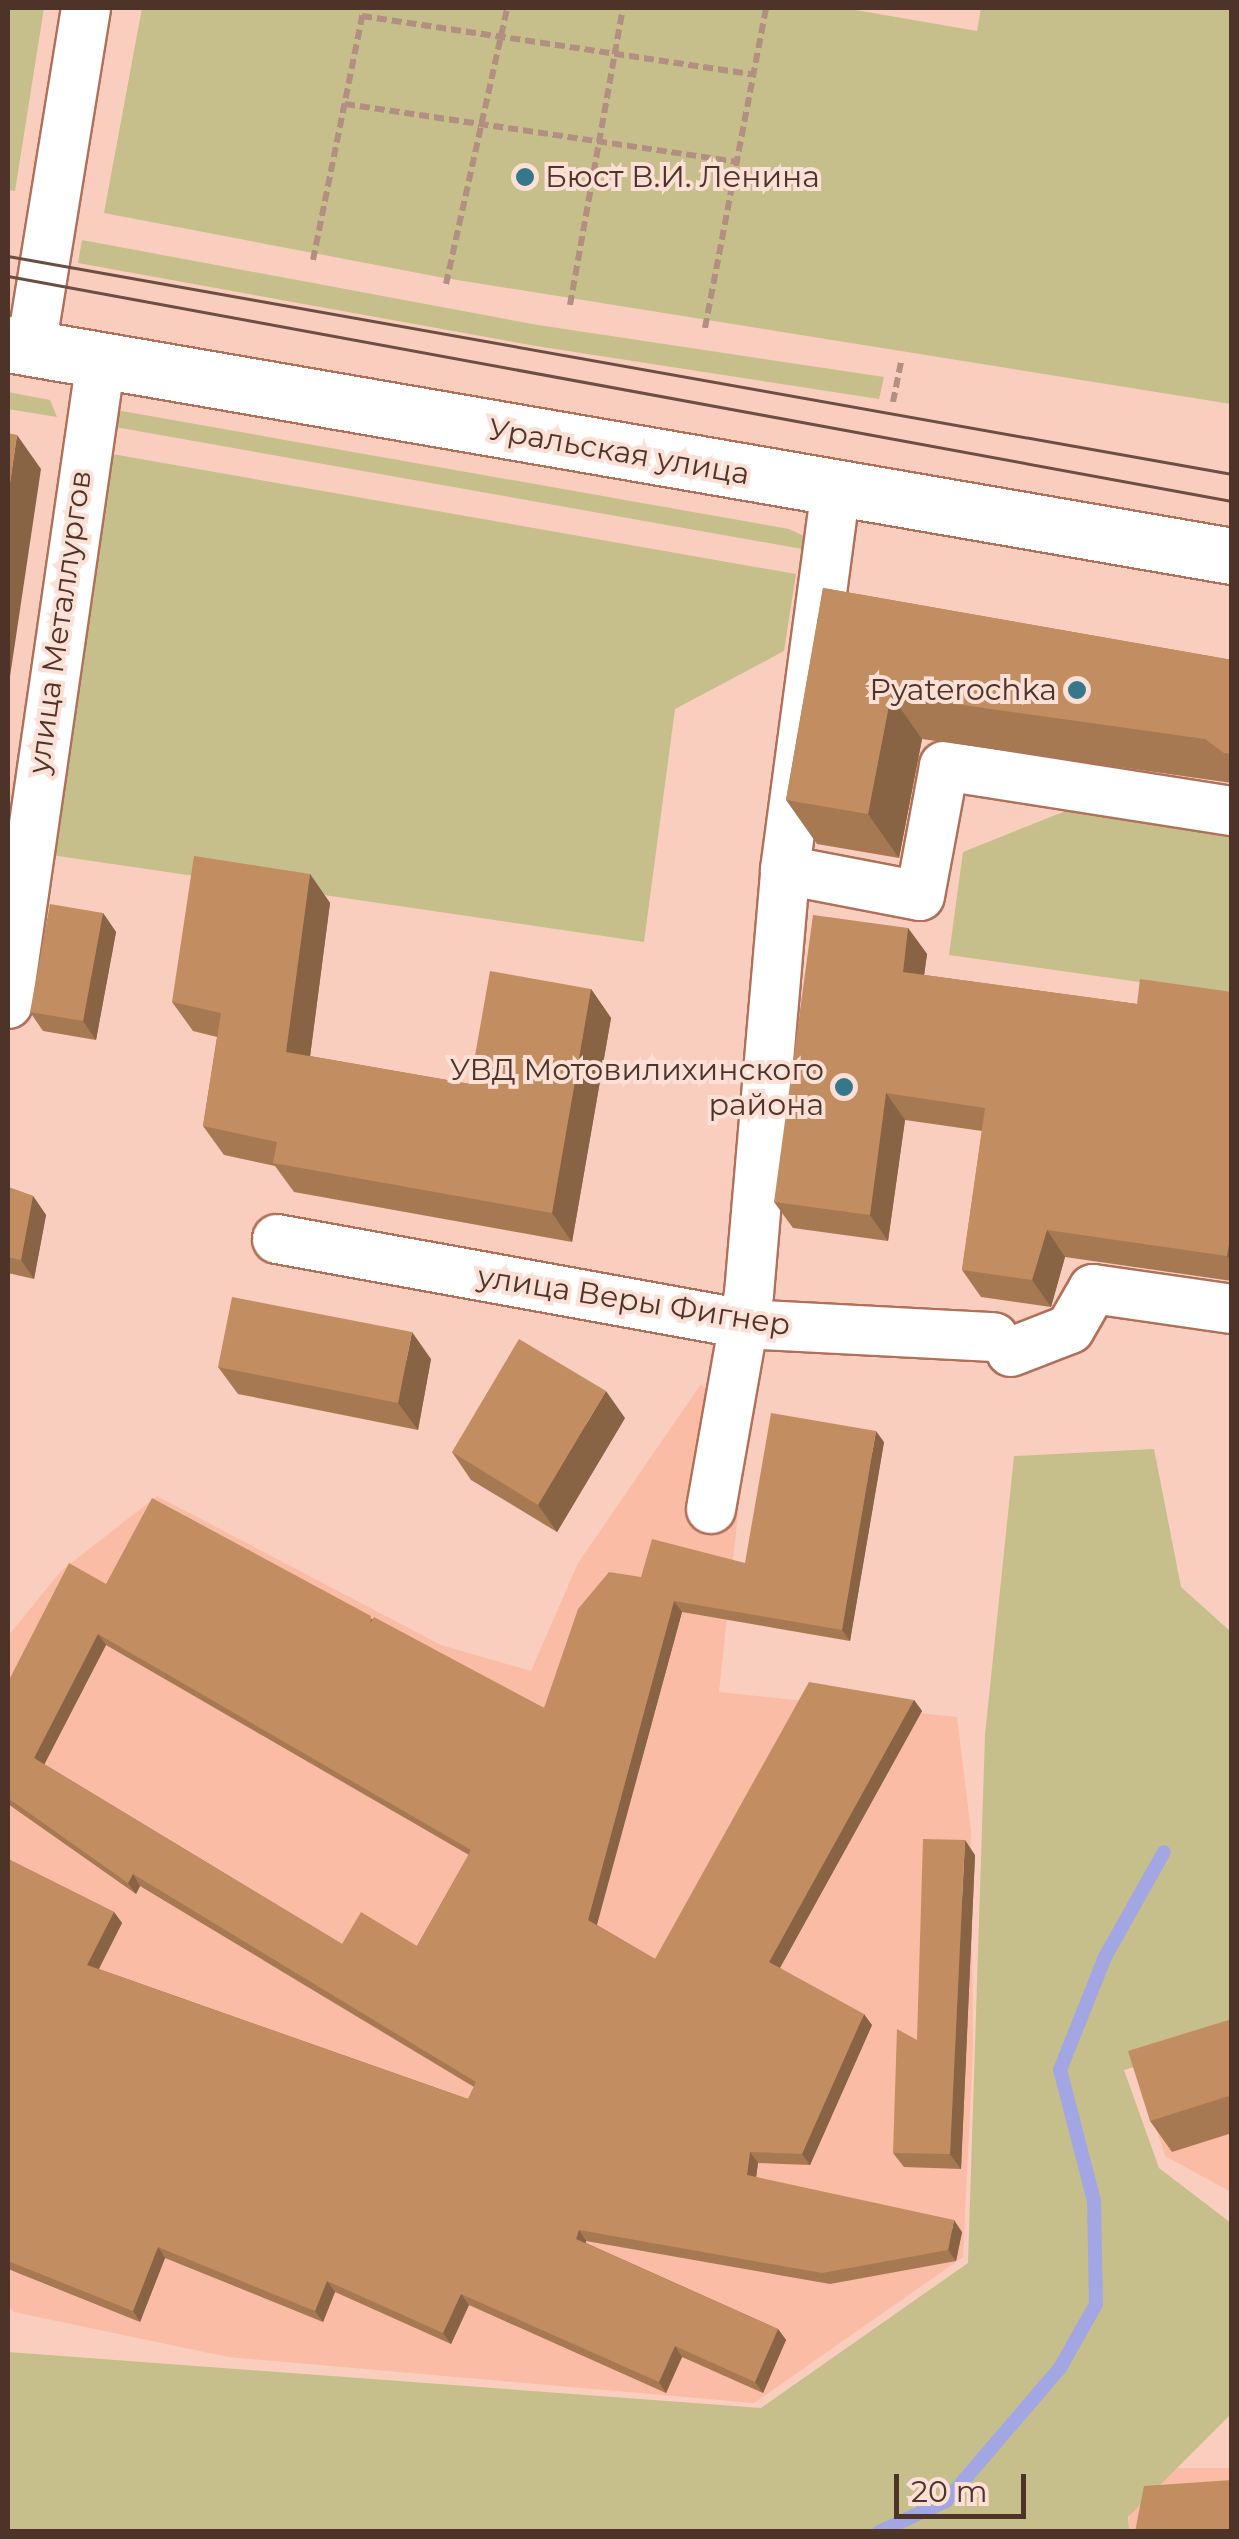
<!DOCTYPE html>
<html>
<head>
<meta charset="utf-8">
<style>
  body { margin:0 }
  #map { position:relative; width:1239px; height:2539px; overflow:hidden; background:#f9cebf; font-family:Montserrat,sans-serif }
  div>[style] { position:absolute }
  [style*='--x'] { left:calc(var(--x)*1px); top:calc(var(--y)*1px); width:calc(var(--w)*1px); rotate:calc(var(--a)*1deg) }
  .built>* { inset:0; background:#fabca5 }
  .green>* { inset:0; background:#c6be8b }
  .stream>* { height:14px; margin:-7px; padding:0 7px; transform-origin:7px; border-radius:7px; background:#a2a7e3 }
  .path>* { height:6px; margin-top:-3px; transform-origin:0; background:repeating-linear-gradient(90deg,#b38f82 0 10px,transparent 0 15px) }
  .roads { filter:drop-shadow(2px 0 #b07059) drop-shadow(-2px 0 #b07059) drop-shadow(0 2px #b07059) drop-shadow(0 -2px #b07059) }
  .minor>* { height:48px; margin:-24px; padding:0 24px; transform-origin:24px; border-radius:24px; background:#fff }
  .major>* { height:55px; margin:-27.5px; padding:0 27.5px; transform-origin:27.5px; border-radius:27.5px; background:#fff }
  .tram>* { height:2.5px; margin:-1.25px; padding:0 1.25px; transform-origin:1.25px; border-radius:1.25px; background:#6c4e43 }
  .wall>* { inset:0; background:#a77953 }
  .shaded-wall>* { inset:0; background:#886344 }
  .building>* { inset:0; background:#c28d61 }
  .dots>* { width:28px; height:28px; translate:-50% -50%; box-sizing:border-box; border:5px solid #fcdfd5; border-radius:50% }
  span { translate:-50% -50%; white-space:nowrap; text-align:center; line-height:1.15; -webkit-text-stroke:8px #fcdfd5; paint-order:stroke }
  .poi-label { font-size:30px; color:#4e3329 }
  .left { translate:0 -50%; text-align:left }
  .right { translate:-100% -50%; text-align:right }
  .street-label { font-size:30px; color:#4e3329 }
  .frame { position:absolute; inset:0; border:10px solid #4e3329; pointer-events:none }
  .scale { position:absolute; left:894px; top:2474px; width:132px; height:45px; box-sizing:border-box; border:5px solid #4e3329; border-top:0; padding-left:12px; font-size:30px; line-height:35px; white-space:nowrap; color:#4e3329; -webkit-text-stroke:8px #fcdfd5; paint-order:stroke }
</style>
</head>
<body>
<div id="map">
  <div class="built">
    <div style="clip-path:polygon(701px 1384px,746px 1439px,719px 1692px,957px 1717px,971px 1831px,973px 2048px,963px 2257px,754px 2403px,228px 2357px,14px 2312px,8px 2306px,8px 1636px,61px 1571px,157px 1496px,441px 1645px,531px 1671px,578px 1563px)"></div>
    <div style="clip-path:polygon(1231px 2046px,1231px 2192px,1165px 2156px,1139px 2075px)"></div>
    <div style="clip-path:polygon(1133px 2468px,1231px 2468px,1231px 2531px,1128px 2532px)"></div>
  </div>
  <div class="green">
    <div style="clip-path:polygon(8px 8px,44px 8px,15px 191px,8px 190px)"></div>
    <div style="clip-path:polygon(142px 8px,844px 8px,977px 31px,981px 8px,1231px 8px,1231px 404px,439px 277px,104px 213px)"></div>
    <div style="clip-path:polygon(82px 240px,538px 325px,884px 377px,879px 399px,536px 346px,78px 263px)"></div>
    <div style="clip-path:polygon(8px 392px,50px 400px,57px 417px,8px 409px)"></div>
    <div style="clip-path:polygon(116px 410px,789px 529px,808px 538px,808px 550px,98px 424px)"></div>
    <div style="clip-path:polygon(95px 451px,796px 574px,784px 651px,675px 709px,644px 942px,51px 855px)"></div>
    <div style="clip-path:polygon(1073px 808px,1231px 836px,1231px 995px,949px 955px,963px 852px)"></div>
    <div style="clip-path:polygon(1154px 1449px,1181px 1587px,1231px 1632px,1232px 2037px,1124px 2070px,1159px 2168px,1231px 2223px,1232px 2413px,1128px 2517px,1129px 2531px,8px 2531px,8px 2352px,761px 2408px,968px 2263px,985px 1735px,1014px 1456px)"></div>
  </div>
  <div class="stream">
    <div style="--x:879;--y:2532;--w:74;--a:-24.8"></div>
    <div style="--x:946;--y:2501;--w:175;--a:-49.4"></div>
    <div style="--x:1060;--y:2368;--w:73;--a:-60.6"></div>
    <div style="--x:1096;--y:2304;--w:103;--a:-91.1"></div>
    <div style="--x:1094;--y:2201;--w:135;--a:-104.5"></div>
    <div style="--x:1060;--y:2070;--w:122;--a:-68.3"></div>
    <div style="--x:1105;--y:1957;--w:120;--a:-60.7"></div>
  </div>
  <div class="path">
    <div style="--x:362;--y:16;--w:394;--a:8.5"></div>
    <div style="--x:345;--y:104;--w:398;--a:8.4"></div>
    <div style="--x:313;--y:260;--w:257;--a:-78.6"></div>
    <div style="--x:446;--y:284;--w:283;--a:-77.5"></div>
    <div style="--x:570;--y:305;--w:302;--a:-79.9"></div>
    <div style="--x:705;--y:328;--w:326;--a:-79.2"></div>
    <div style="--x:893;--y:402;--w:41;--a:-78.7"></div>
  </div>
  <div class="roads">
    <div class="minor">
      <div style="--x:31;--y:348;--w:344;--a:-80.8"></div>
      <div style="--x:785;--y:870;--w:137;--a:10.9"></div>
      <div style="--x:920;--y:896;--w:132;--a:-79.5"></div>
      <div style="--x:944;--y:766;--w:291;--a:8.9"></div>
      <div style="--x:8;--y:1004;--w:651;--a:-81.78"></div>
      <div style="--x:277;--y:1239;--w:474;--a:10.3"></div>
      <div style="--x:743;--y:1324;--w:251;--a:3"></div>
      <div style="--x:1011;--y:1352;--w:63;--a:-21.3"></div>
      <div style="--x:1070;--y:1329;--w:46;--a:-60.1"></div>
      <div style="--x:1093;--y:1289;--w:140;--a:8.2"></div>
      <div style="--x:711;--y:1509;--w:218;--a:-80"></div>
      <div style="--x:749;--y:1294;--w:426;--a:-85.1"></div>
      <div style="--x:785;--y:870;--w:383;--a:-82.4"></div>
    </div>
    <div class="major">
      <div style="--x:8;--y:344;--w:1242;--a:9.83"></div>
    </div>
  </div>
  <div class="tram">
    <div style="--x:8;--y:256;--w:1243;--a:10.1"></div>
    <div style="--x:8;--y:276;--w:1245;--a:10.42"></div>
  </div>
  <div class="wall">
    <div style="clip-path:polygon(823px 588px,1232px 660px,1232px 783px,922px 739px,899px 858px,817px 844px,786px 800px)"></div>
    <div style="clip-path:polygon(310px 874px,330px 903px,310px 1056px,470px 1084px,591px 989px,611px 1018px,572px 1242px,294px 1192px,275px 1166px,224px 1155px,203px 1126px,217px 1037px,193px 1031px,172px 1002px)"></div>
    <div style="clip-path:polygon(103px 913px,116px 932px,96px 1040px,43px 1031px,30px 1012px)"></div>
    <div style="clip-path:polygon(908px 928px,927px 954px,924px 975px,1137px 1004px,1232px 992px,1232px 1281px,1065px 1257px,1051px 1307px,981px 1297px,962px 1270px,982px 1131px,905px 1120px,888px 1241px,793px 1228px,774px 1202px)"></div>
    <div style="clip-path:polygon(8px 1187px,33px 1196px,46px 1215px,34px 1279px,8px 1273px)"></div>
    <div style="clip-path:polygon(431px 1359px,418px 1430px,238px 1394px,218px 1367px)"></div>
    <div style="clip-path:polygon(625px 1418px,557px 1532px,471px 1480px,452px 1452px)"></div>
    <div style="clip-path:polygon(evenodd,884px 1442px,850px 1641px,682px 1612px,597px 1925px,655px 1959px,914px 1700px,922px 1711px,780px 1968px,872px 2025px,810px 2165px,758px 2163px,756px 2177px,962px 2232px,956px 2261px,830px 2284px,586px 2241px,586px 2243px,778px 2329px,786px 2340px,763px 2393px,682px 2357px,666px 2393px,469px 2305px,451px 2344px,335px 2292px,323px 2322px,165px 2258px,140px 2322px,8px 2269px,8px 1859px,114px 1912px,122px 1923px,99px 1969px,468px 2099px,474px 2087px,140px 1886px,136px 1894px,8px 1804px,8px 1682px,106px 1584px,373px 1619px,544px 1708px,641px 1577px,745px 1563px,884px 1442px,106px 1645px,469px 1855px,417px 1946px,342px 1944px,44px 1764px,106px 1645px)"></div>
    <div style="clip-path:polygon(975px 1855px,961px 2169px,904px 2167px,893px 2153px,917px 2040px)"></div>
    <div style="clip-path:polygon(1232px 2019px,1232px 2133px,1172px 2152px,1150px 2121px)"></div>
  </div>
  <div class="shaded-wall">
    <div style="clip-path:polygon(17px 435px,41px 469px,8px 690px,8px 496px)"></div>
    <div style="clip-path:polygon(891px 695px,922px 739px,899px 858px,868px 814px)"></div>
    <div style="clip-path:polygon(310px 874px,330px 903px,307px 1080px,286px 1052px)"></div>
    <div style="clip-path:polygon(103px 913px,116px 932px,96px 1040px,83px 1021px)"></div>
    <div style="clip-path:polygon(908px 928px,927px 954px,921px 998px,903px 972px)"></div>
    <div style="clip-path:polygon(591px 989px,611px 1018px,572px 1242px,552px 1213px)"></div>
    <div style="clip-path:polygon(886px 1093px,905px 1120px,888px 1241px,870px 1215px)"></div>
    <div style="clip-path:polygon(33px 1196px,46px 1215px,34px 1279px,21px 1260px)"></div>
    <div style="clip-path:polygon(1232px 1227px,1232px 1262px,1227px 1256px)"></div>
    <div style="clip-path:polygon(1047px 1230px,1065px 1257px,1051px 1307px,1032px 1280px)"></div>
    <div style="clip-path:polygon(412px 1332px,431px 1359px,418px 1430px,398px 1403px)"></div>
    <div style="clip-path:polygon(606px 1391px,625px 1418px,557px 1532px,538px 1505px)"></div>
    <div style="clip-path:polygon(876px 1431px,884px 1442px,850px 1641px,842px 1630px)"></div>
    <div style="clip-path:polygon(674px 1601px,682px 1612px,595px 1931px,588px 1920px)"></div>
    <div style="clip-path:polygon(98px 1634px,106px 1645px,42px 1769px,34px 1758px)"></div>
    <div style="clip-path:polygon(914px 1700px,922px 1711px,777px 1973px,769px 1962px)"></div>
    <div style="clip-path:polygon(965px 1840px,975px 1855px,961px 2169px,950px 2154px)"></div>
    <div style="clip-path:polygon(133px 1874px,140px 1886px,136px 1894px,128px 1883px)"></div>
    <div style="clip-path:polygon(114px 1912px,122px 1923px,95px 1976px,87px 1965px)"></div>
    <div style="clip-path:polygon(864px 2014px,872px 2025px,810px 2165px,802px 2154px)"></div>
    <div style="clip-path:polygon(750px 2152px,758px 2163px,755px 2186px,747px 2175px)"></div>
    <div style="clip-path:polygon(954px 2220px,962px 2232px,956px 2261px,948px 2250px)"></div>
    <div style="clip-path:polygon(579px 2230px,586px 2241px,584px 2250px,576px 2239px)"></div>
    <div style="clip-path:polygon(158px 2247px,165px 2258px,140px 2322px,133px 2311px)"></div>
    <div style="clip-path:polygon(327px 2281px,335px 2292px,323px 2322px,315px 2311px)"></div>
    <div style="clip-path:polygon(461px 2294px,469px 2305px,451px 2344px,443px 2333px)"></div>
    <div style="clip-path:polygon(778px 2329px,786px 2340px,763px 2393px,755px 2382px)"></div>
    <div style="clip-path:polygon(675px 2346px,682px 2357px,666px 2393px,659px 2382px)"></div>
  </div>
  <div class="building">
    <div style="clip-path:polygon(8px 433px,17px 435px,8px 496px)"></div>
    <div style="clip-path:polygon(823px 588px,1232px 660px,1232px 754px,1224px 753px,1205px 739px,891px 695px,868px 814px,786px 800px)"></div>
    <div style="clip-path:polygon(194px 856px,310px 874px,286px 1052px,470px 1084px,490px 971px,591px 989px,552px 1213px,273px 1163px,277px 1142px,203px 1126px,221px 1013px,172px 1002px)"></div>
    <div style="clip-path:polygon(50px 904px,103px 913px,83px 1021px,30px 1012px)"></div>
    <div style="clip-path:polygon(813px 915px,908px 928px,903px 972px,1137px 1004px,1140px 979px,1232px 992px,1232px 1227px,1227px 1256px,1047px 1230px,1032px 1280px,962px 1270px,985px 1108px,886px 1093px,870px 1215px,774px 1202px)"></div>
    <div style="clip-path:polygon(8px 1187px,33px 1196px,21px 1260px,8px 1257px)"></div>
    <div style="clip-path:polygon(232px 1297px,412px 1332px,398px 1403px,218px 1367px)"></div>
    <div style="clip-path:polygon(519px 1339px,606px 1391px,538px 1505px,452px 1452px)"></div>
    <div style="clip-path:polygon(evenodd,771px 1413px,876px 1431px,842px 1630px,674px 1601px,588px 1920px,655px 1959px,809px 1682px,914px 1700px,769px 1962px,864px 2014px,802px 2154px,750px 2152px,747px 2175px,954px 2220px,948px 2250px,822px 2273px,579px 2230px,576px 2239px,778px 2329px,755px 2382px,675px 2346px,659px 2382px,461px 2294px,443px 2333px,327px 2281px,315px 2311px,158px 2247px,133px 2311px,8px 2261px,8px 1859px,114px 1912px,87px 1965px,468px 2099px,476px 2082px,133px 1874px,128px 1883px,8px 1798px,8px 1682px,69px 1563px,106px 1584px,152px 1498px,371px 1616px,370px 1624px,374px 1617px,544px 1708px,578px 1609px,609px 1572px,641px 1577px,652px 1539px,745px 1563px,771px 1413px,98px 1634px,471px 1850px,417px 1946px,361px 1912px,342px 1944px,34px 1758px,98px 1634px)"></div>
    <div style="clip-path:polygon(923px 1839px,965px 1840px,950px 2154px,893px 2153px,897px 2029px,917px 2040px)"></div>
    <div style="clip-path:polygon(1232px 2019px,1232px 2095px,1150px 2121px,1128px 2051px)"></div>
    <div style="clip-path:polygon(1232px 2480px,1232px 2532px,1135px 2532px,1144px 2486px)"></div>
  </div>
  <div class="dots">
    <div style="left:525px;top:177px;background:#37778b"></div>
    <div style="left:1077px;top:690px;background:#37778b"></div>
    <div style="left:844px;top:1087px;background:#37778b"></div>
  </div>
  <div class="poi-label">
    <span class="left" style="left:545px;top:177px">Бюст В.И. Ленина</span>
    <span class="right" style="left:1057px;top:690px">Pyaterochka</span>
    <span class="right" style="left:824px;top:1087px">УВД Мотовилихинского<br>района</span>
  </div>
  <div class="street-label">
    <span style="left:619px;top:452px;rotate:10deg">Уральская улица</span>
    <span style="left:60px;top:622px;rotate:-82deg">улица Металлургов</span>
    <span style="left:634px;top:1301px;rotate:9deg">улица Веры Фигнер</span>
  </div>
  <div class="frame"></div>
  <div class="scale">20 m</div>
</div>
</body>
</html>
